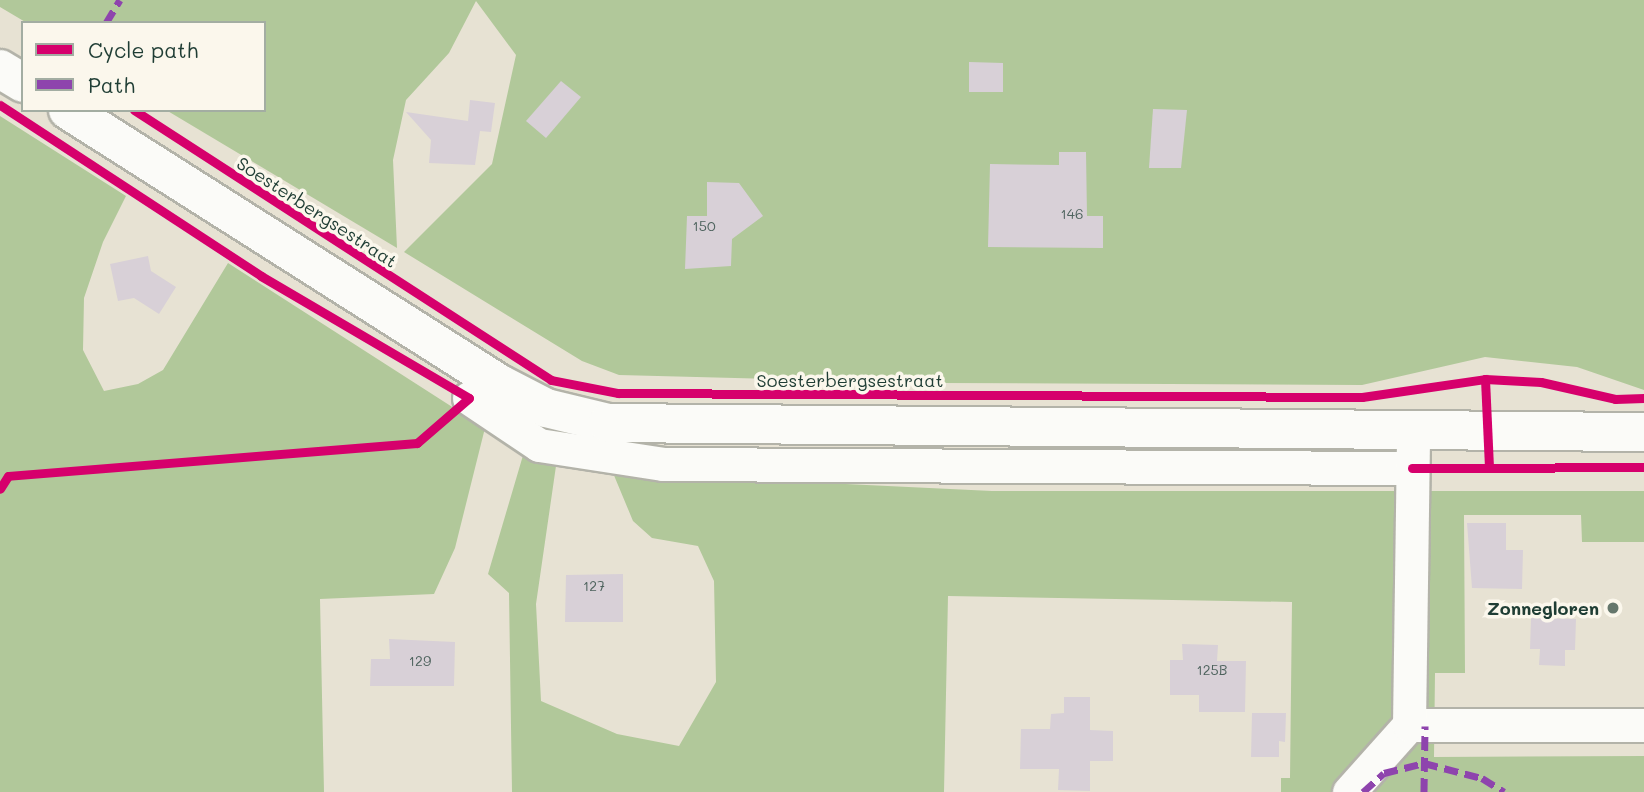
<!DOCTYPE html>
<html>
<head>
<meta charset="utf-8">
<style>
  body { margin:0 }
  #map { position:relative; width:1644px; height:792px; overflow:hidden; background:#e7e2d3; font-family:Mali,sans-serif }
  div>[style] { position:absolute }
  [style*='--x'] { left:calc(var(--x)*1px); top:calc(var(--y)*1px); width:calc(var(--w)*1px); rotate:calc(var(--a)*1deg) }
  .forest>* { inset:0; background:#b1c89a }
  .building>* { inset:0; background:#d8d0d7 }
  .roads { filter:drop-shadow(2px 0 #b3b3a9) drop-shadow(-2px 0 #b3b3a9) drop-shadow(0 2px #b3b3a9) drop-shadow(0 -2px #b3b3a9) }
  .minor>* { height:33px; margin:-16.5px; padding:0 16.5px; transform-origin:16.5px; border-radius:16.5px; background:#fbfbf8 }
  .major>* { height:38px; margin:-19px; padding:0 19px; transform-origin:19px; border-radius:19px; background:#fbfbf8 }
  .quiet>* { height:7px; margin-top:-3.5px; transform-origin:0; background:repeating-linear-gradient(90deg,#8e44ad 0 14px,transparent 0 21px) }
  .cycleway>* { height:9px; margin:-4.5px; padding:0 4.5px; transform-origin:4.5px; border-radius:4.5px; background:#d6006c }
  .dots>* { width:19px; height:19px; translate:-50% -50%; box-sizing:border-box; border:4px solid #fbf7ec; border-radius:50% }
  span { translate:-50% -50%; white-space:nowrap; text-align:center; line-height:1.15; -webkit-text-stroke:7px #fbf7ec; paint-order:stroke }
  .number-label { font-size:14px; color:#4d625d }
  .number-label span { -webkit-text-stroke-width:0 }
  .street-label { font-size:18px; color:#1f3d34 }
  .poi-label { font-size:18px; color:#1f3d34; font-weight:700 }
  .right { translate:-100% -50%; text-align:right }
  .legend { position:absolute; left:21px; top:21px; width:245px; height:91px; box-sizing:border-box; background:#fbf7ec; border:2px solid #a3ada2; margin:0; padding:9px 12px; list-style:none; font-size:21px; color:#1f3d34 }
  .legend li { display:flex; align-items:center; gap:14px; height:35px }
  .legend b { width:35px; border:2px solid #a3ada2 }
</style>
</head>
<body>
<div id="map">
  <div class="forest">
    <div style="clip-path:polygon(0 0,1644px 0,1644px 390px,1577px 367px,1485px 357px,1362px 385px,939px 383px,619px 375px,582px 361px,404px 252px,492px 164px,516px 55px,476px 1px,449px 53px,406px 100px,393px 160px,397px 248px,166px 110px,264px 110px,264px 23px,27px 23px,0 7px)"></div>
    <div style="clip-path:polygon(0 116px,126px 196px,103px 242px,84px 298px,83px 350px,104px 391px,138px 384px,163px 370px,228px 263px,485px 428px,455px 548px,434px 594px,320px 599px,324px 792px,0 792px)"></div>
    <div style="clip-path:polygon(524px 452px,556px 466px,536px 604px,541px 701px,617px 734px,679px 746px,716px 682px,714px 581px,698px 546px,652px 538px,633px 521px,613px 473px,992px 491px,1644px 491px,1644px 542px,1582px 542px,1581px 515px,1464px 515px,1465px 673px,1435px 673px,1434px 757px,1644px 756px,1644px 792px,1281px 792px,1281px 778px,1290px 778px,1292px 602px,948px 596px,944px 792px,512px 792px,509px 593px,488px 574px)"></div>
  </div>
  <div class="building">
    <div style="clip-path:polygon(969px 62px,1003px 63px,1003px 92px,969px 92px)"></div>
    <div style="clip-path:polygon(561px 81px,581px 97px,546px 138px,526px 121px)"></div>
    <div style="clip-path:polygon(470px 100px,495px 103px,491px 132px,480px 131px,475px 165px,429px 163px,431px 140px,406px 112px,468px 121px)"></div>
    <div style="clip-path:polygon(1153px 109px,1187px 110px,1181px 168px,1149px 168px)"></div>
    <div style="clip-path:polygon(1059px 152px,1086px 152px,1087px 216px,1103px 216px,1103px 248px,988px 247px,990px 164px,1059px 165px)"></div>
    <div style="clip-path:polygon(707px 182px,739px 183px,763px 216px,732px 239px,731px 266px,685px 269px,687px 216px,707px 216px)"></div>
    <div style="clip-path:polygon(148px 256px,151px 271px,176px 287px,159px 314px,134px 298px,118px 301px,110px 264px)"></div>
    <div style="clip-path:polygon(1467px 523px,1506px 523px,1506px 550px,1523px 550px,1522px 589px,1472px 588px)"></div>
    <div style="clip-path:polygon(623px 574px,623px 622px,565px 622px,566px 575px)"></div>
    <div style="clip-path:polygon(1531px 618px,1576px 619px,1575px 650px,1565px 650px,1565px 666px,1539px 665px,1540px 649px,1530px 649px)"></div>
    <div style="clip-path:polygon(389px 639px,455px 642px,454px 686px,370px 686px,371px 659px,390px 659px)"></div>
    <div style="clip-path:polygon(1182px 644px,1218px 645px,1217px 661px,1246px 661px,1245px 712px,1199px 712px,1199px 695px,1170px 695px,1170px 660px,1183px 660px)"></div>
    <div style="clip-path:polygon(1064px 697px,1090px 697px,1090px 730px,1113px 731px,1113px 761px,1090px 761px,1090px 791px,1058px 790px,1059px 769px,1020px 769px,1021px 729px,1050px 729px,1051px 714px,1064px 713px)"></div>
    <div style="clip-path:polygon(1252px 713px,1286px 713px,1285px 742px,1279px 741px,1279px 757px,1251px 757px)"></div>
  </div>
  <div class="roads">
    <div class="minor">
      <div style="--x:469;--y:398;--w:84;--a:33.9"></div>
      <div style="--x:539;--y:445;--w:125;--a:8.7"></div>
      <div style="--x:663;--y:464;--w:749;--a:0.31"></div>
      <div style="--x:1409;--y:725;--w:235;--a:0"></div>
      <div style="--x:1349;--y:792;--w:90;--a:-48.2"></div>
      <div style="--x:1409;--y:725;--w:278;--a:-89.2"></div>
    </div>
    <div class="major">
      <div style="--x:0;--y:69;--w:27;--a:31"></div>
      <div style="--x:68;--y:110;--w:509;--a:32.41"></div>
      <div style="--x:498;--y:383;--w:54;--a:27.5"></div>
      <div style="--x:546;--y:408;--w:64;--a:13.6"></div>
      <div style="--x:608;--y:423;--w:1036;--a:0.5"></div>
    </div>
  </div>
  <div class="quiet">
    <div style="--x:106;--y:23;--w:27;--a:-59"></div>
    <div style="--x:1363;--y:792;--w:28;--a:-42"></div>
    <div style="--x:1384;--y:773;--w:41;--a:-14"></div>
    <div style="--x:1424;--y:763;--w:60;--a:14.5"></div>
    <div style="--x:1482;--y:778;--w:26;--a:32"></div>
    <div style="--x:1424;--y:792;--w:66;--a:-89.1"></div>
  </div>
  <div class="cycleway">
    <div style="--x:0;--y:105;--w:312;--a:33.2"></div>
    <div style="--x:261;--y:276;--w:241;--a:30.4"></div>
    <div style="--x:469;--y:398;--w:69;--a:139.1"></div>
    <div style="--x:417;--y:443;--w:410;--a:175.4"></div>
    <div style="--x:8;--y:476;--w:15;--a:122"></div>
    <div style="--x:134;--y:110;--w:497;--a:32.9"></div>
    <div style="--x:551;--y:380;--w:68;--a:11"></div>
    <div style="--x:618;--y:393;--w:744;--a:0.31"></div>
    <div style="--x:1362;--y:397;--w:124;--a:-8.3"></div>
    <div style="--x:1485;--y:379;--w:56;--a:3.1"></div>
    <div style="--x:1541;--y:382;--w:76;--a:12.9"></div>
    <div style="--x:1615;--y:399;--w:29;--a:-2"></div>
    <div style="--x:1485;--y:379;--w:88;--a:87.4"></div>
    <div style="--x:1412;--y:468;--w:232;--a:-0.2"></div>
  </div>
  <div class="dots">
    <div style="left:1613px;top:608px;background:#65776c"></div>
  </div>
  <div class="number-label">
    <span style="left:1072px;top:214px">146</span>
    <span style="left:704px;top:226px">150</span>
    <span style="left:594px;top:586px">127</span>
    <span style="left:420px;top:661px">129</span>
    <span style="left:1212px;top:670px">125B</span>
  </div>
  <div class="street-label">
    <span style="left:317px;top:212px;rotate:33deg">Soesterbergsestraat</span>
    <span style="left:850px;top:380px">Soesterbergsestraat</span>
  </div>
  <div class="poi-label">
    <span class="right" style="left:1599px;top:608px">Zonnegloren</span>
  </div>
  <ul class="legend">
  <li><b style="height:9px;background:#d6006c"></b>Cycle path</li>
  <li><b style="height:9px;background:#8e44ad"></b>Path</li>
  </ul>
</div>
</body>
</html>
